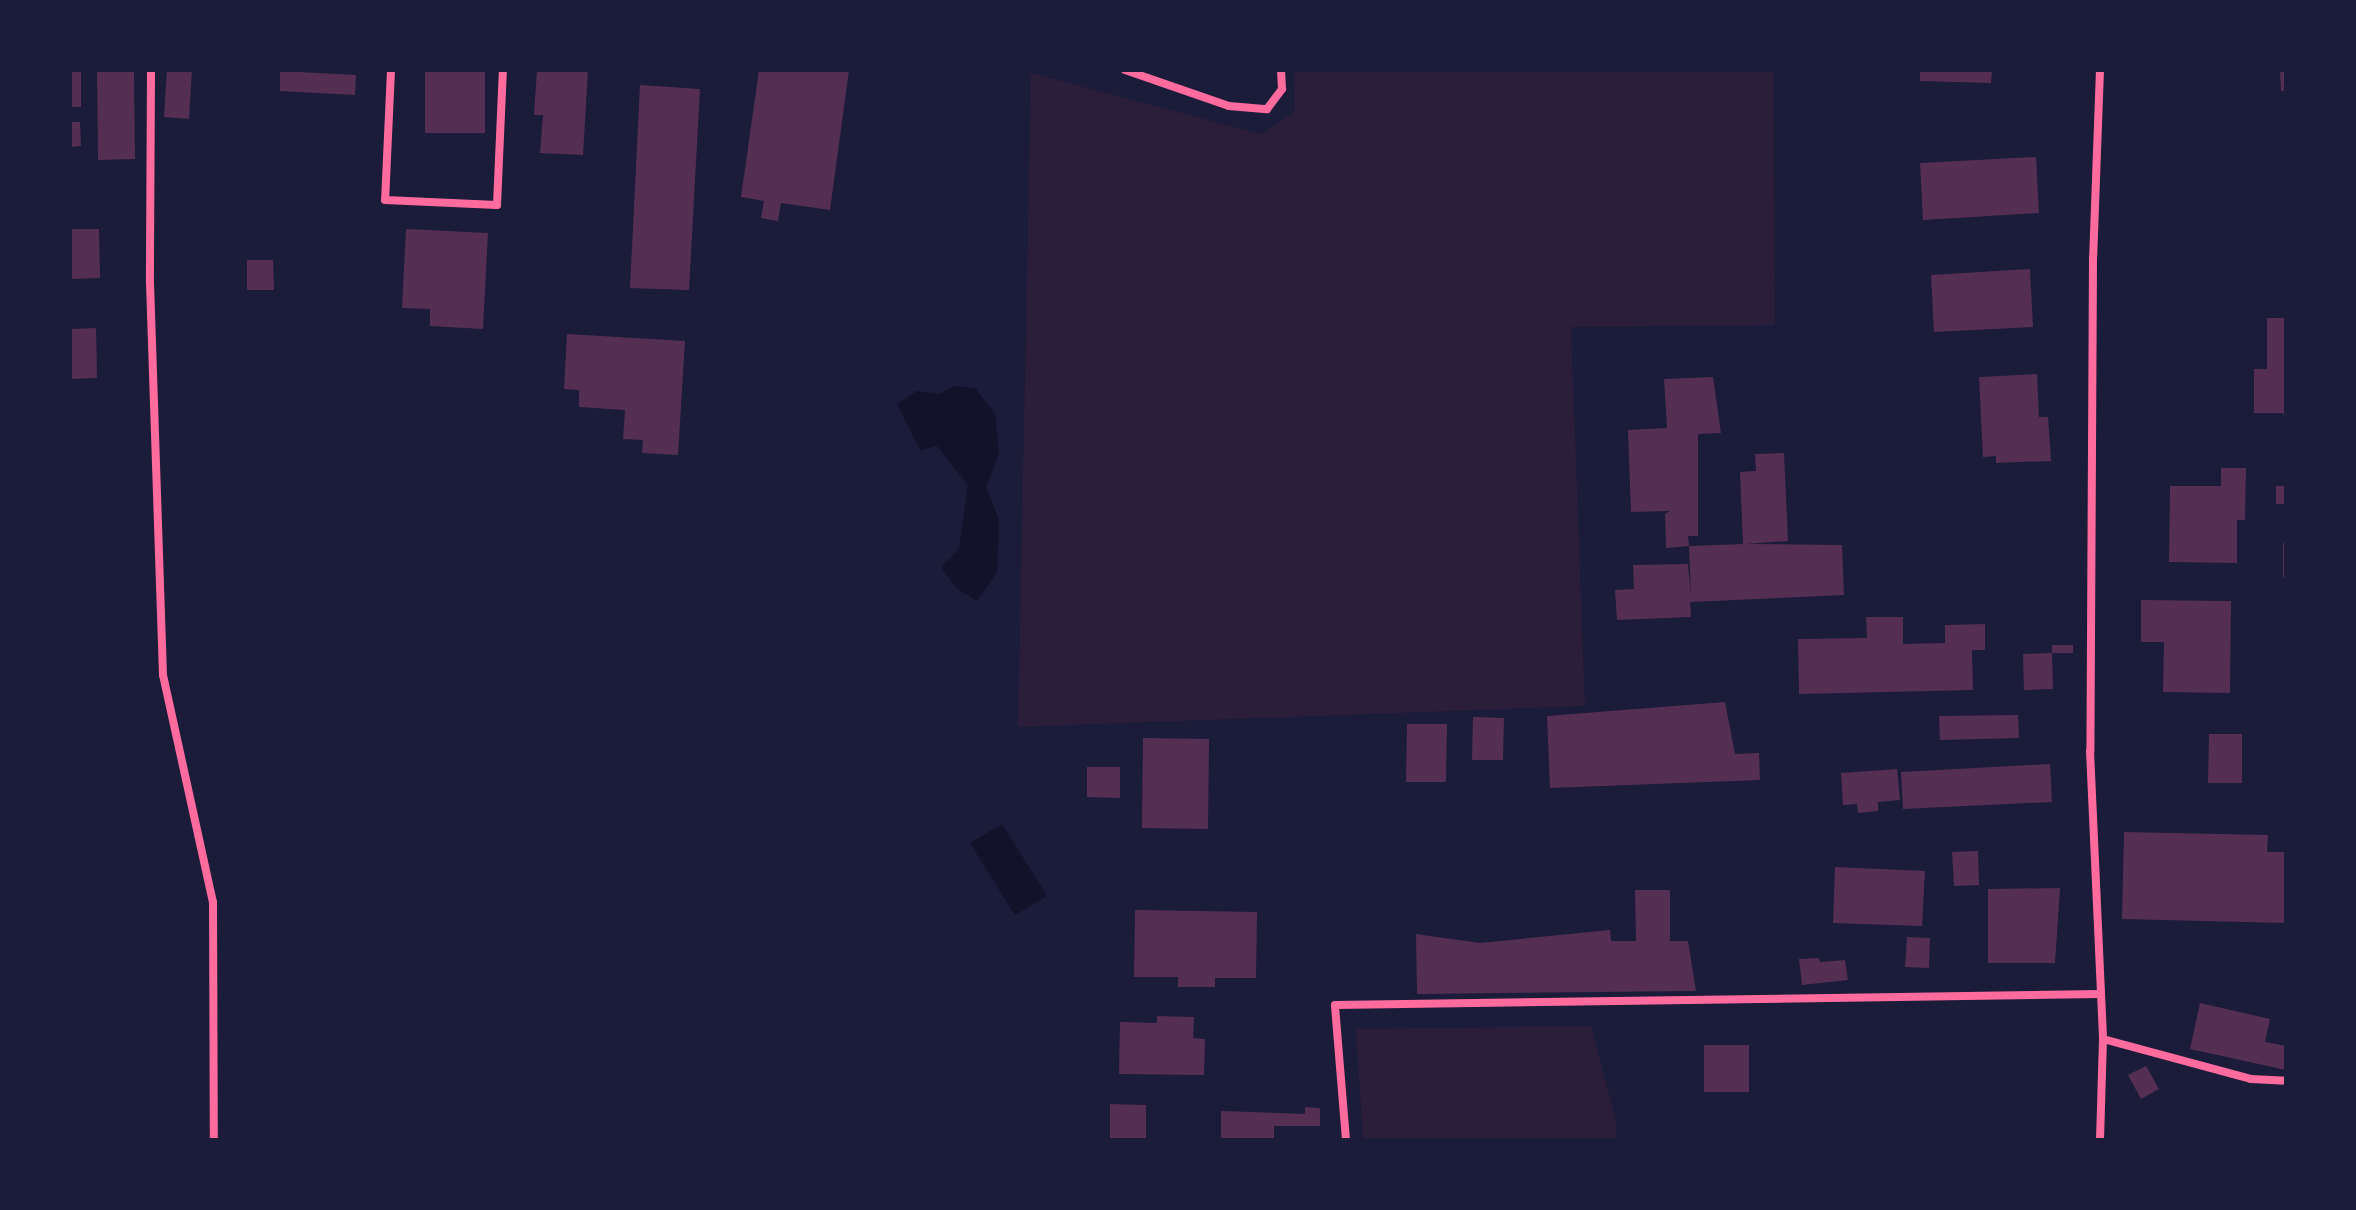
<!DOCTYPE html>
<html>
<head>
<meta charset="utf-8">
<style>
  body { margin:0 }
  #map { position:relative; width:2356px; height:1210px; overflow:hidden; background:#1b1b3a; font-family:Signika,sans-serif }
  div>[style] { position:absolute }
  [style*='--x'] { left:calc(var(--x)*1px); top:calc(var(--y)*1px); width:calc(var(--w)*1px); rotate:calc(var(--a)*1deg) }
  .green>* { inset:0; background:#2a1e3b }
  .water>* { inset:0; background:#12122b }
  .building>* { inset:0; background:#542f53 }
  .minor>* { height:8px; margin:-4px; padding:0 4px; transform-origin:4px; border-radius:4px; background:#ff6b9d }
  span { translate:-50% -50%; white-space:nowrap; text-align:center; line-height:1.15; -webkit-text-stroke:7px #1b1b3a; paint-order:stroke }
  .frame { position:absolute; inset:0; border:72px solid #1b1b3a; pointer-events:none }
</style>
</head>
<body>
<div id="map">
  <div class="green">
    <div style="clip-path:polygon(1294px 70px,1774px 70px,1775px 325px,1571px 327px,1585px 706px,1018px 727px,1031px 73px,1261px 134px,1295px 112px)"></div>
    <div style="clip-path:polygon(1591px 1026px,1616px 1120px,1616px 1140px,1363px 1140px,1356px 1029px)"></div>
  </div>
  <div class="water">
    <div style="clip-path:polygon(954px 386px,975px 388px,995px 414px,999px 454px,986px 487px,999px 520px,997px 573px,977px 601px,956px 588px,941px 567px,959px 549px,968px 485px,937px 446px,920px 450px,897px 404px,917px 391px,940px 394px)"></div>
    <div style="clip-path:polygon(1002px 824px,1047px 896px,1015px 915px,970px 843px)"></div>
  </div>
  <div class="building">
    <div style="clip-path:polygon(70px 70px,81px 70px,81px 107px,70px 107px)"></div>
    <div style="clip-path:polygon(97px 70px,134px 70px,135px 159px,98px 160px)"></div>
    <div style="clip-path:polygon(167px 70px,192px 70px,189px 119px,164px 117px)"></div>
    <div style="clip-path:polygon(425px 70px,485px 70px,485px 133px,425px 133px)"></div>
    <div style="clip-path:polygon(537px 70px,588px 70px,583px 155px,540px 153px,543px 115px,534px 115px)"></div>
    <div style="clip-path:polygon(759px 70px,849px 70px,830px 210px,781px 203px,778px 221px,761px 218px,764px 201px,741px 197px)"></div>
    <div style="clip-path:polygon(1920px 70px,1992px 70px,1991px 83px,1920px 81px)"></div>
    <div style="clip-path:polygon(2280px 70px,2286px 70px,2286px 91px,2281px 91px)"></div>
    <div style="clip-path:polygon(280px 71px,356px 75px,355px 95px,280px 91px)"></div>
    <div style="clip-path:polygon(640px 85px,700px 89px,689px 290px,630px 288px)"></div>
    <div style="clip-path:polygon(70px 122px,80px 122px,81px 146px,70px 147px)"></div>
    <div style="clip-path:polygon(2036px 157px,2039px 213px,1923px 220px,1920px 163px)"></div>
    <div style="clip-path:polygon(70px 229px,99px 229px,100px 278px,70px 279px)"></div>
    <div style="clip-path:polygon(406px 229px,488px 233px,483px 329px,430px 326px,430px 309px,402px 308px)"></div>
    <div style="clip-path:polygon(247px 260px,273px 260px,274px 290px,247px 290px)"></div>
    <div style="clip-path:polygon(2030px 269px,2033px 327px,1934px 332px,1931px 275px)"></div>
    <div style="clip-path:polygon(2267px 318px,2286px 318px,2286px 425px,2283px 413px,2254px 413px,2254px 369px,2267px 369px)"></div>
    <div style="clip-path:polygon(96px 328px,97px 378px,70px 379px,70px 329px)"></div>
    <div style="clip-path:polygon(567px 334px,685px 341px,678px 455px,642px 453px,643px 440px,623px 439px,625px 410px,579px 407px,579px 390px,564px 389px)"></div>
    <div style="clip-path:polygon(2037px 374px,2039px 417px,2048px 417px,2051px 461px,1996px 463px,1996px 456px,1983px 457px,1979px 377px)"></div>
    <div style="clip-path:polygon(1713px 377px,1721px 433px,1698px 434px,1698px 536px,1688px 536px,1689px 546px,1666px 548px,1665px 514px,1670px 511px,1631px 512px,1628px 430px,1667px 428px,1664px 379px)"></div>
    <div style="clip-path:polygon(1784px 453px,1788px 541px,1746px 544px,1842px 545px,1844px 595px,1690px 602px,1691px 617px,1617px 620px,1615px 590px,1634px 589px,1633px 565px,1688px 564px,1691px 597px,1689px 546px,1743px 544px,1740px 472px,1756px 471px,1755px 454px)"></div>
    <div style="clip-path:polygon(2221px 468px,2246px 468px,2245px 520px,2237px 520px,2237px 563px,2169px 562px,2170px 486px,2221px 486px)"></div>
    <div style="clip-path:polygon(2276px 486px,2286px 486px,2286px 504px,2276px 504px)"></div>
    <div style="clip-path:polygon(2283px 543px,2286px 543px,2286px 578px,2283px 578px)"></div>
    <div style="clip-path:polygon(2141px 600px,2231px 601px,2230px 693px,2163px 692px,2164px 642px,2141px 642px)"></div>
    <div style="clip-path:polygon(1866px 617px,1903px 617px,1903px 644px,1945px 643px,1945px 625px,1985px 624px,1985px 650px,1972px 650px,1973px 690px,1799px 694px,1798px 639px,1867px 638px)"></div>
    <div style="clip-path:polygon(2052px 645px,2073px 645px,2073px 653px,2052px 653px)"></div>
    <div style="clip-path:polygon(2052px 653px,2053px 689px,2024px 690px,2023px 654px)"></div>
    <div style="clip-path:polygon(1725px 702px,1735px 754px,1759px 753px,1760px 780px,1550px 788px,1547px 716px)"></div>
    <div style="clip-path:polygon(2018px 715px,2019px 738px,1940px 740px,1939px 716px)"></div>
    <div style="clip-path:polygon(1473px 717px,1504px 718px,1503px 760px,1472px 760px)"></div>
    <div style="clip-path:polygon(1407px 724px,1447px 724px,1446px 782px,1406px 782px)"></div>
    <div style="clip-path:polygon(2209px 734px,2242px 734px,2242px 783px,2208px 783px)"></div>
    <div style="clip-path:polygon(1143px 738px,1209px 739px,1208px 829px,1142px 828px)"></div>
    <div style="clip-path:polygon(2050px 764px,2052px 802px,1903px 809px,1901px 772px)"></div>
    <div style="clip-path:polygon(1087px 767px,1120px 767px,1120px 798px,1087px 797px)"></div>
    <div style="clip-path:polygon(1897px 769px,1900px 800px,1878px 802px,1878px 811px,1858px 813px,1857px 804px,1843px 805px,1841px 773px)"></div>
    <div style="clip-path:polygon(2124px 832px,2268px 835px,2267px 852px,2286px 852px,2286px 923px,2122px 919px)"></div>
    <div style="clip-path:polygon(1978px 851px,1979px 885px,1954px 886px,1952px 852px)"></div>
    <div style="clip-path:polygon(1835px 867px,1925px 871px,1922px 926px,1833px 923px)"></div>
    <div style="clip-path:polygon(2060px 888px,2055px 963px,1988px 963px,1988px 889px)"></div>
    <div style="clip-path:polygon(1635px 890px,1670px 890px,1670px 941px,1688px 941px,1696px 991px,1417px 994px,1416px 934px,1480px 943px,1610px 930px,1611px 941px,1636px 941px)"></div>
    <div style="clip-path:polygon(1135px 910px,1257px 912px,1256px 978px,1215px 978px,1215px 987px,1178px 987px,1178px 977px,1134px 977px)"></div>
    <div style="clip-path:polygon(1907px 937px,1930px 938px,1929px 968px,1905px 967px)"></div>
    <div style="clip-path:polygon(1819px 958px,1820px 962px,1845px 960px,1848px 980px,1802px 985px,1799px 959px)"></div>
    <div style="clip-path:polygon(2200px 1003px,2270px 1019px,2265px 1042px,2286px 1046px,2286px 1070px,2190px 1049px)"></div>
    <div style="clip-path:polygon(1157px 1016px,1194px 1017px,1193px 1038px,1205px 1039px,1204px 1075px,1119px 1074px,1120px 1022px,1157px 1023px)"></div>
    <div style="clip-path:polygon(1704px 1045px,1749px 1045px,1749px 1092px,1704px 1092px)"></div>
    <div style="clip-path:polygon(2146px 1066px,2159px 1089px,2141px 1099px,2128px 1075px)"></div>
    <div style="clip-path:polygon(1110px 1104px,1146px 1105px,1146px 1140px,1110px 1140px)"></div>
    <div style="clip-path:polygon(1305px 1107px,1320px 1108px,1320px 1126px,1274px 1126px,1274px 1140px,1221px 1138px,1221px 1111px,1305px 1114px)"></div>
  </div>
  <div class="minor">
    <div style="--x:151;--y:70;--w:213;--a:90.3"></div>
    <div style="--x:150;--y:283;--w:392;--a:88.1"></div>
    <div style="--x:163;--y:675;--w:232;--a:77.6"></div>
    <div style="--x:213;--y:902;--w:238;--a:89.8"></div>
    <div style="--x:391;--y:70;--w:130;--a:92.6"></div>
    <div style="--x:385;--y:200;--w:112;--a:2.6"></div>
    <div style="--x:497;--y:205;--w:135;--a:-87.5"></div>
    <div style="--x:1125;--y:70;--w:110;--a:19.1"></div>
    <div style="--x:1229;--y:106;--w:38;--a:5"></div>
    <div style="--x:1267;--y:109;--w:25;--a:-53"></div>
    <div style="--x:1282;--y:89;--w:19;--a:-93"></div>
    <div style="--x:2100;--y:70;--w:187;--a:92.1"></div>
    <div style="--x:2093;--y:257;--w:494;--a:90.3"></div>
    <div style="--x:2090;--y:751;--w:288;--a:87.4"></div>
    <div style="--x:2103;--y:1039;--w:101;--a:91.7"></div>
    <div style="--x:2103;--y:1039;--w:153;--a:15.1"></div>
    <div style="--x:2251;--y:1079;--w:35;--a:3"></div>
    <div style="--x:1346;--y:1140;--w:135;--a:-94.7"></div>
    <div style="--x:1335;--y:1005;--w:765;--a:-0.82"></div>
  </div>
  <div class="frame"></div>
</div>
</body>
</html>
